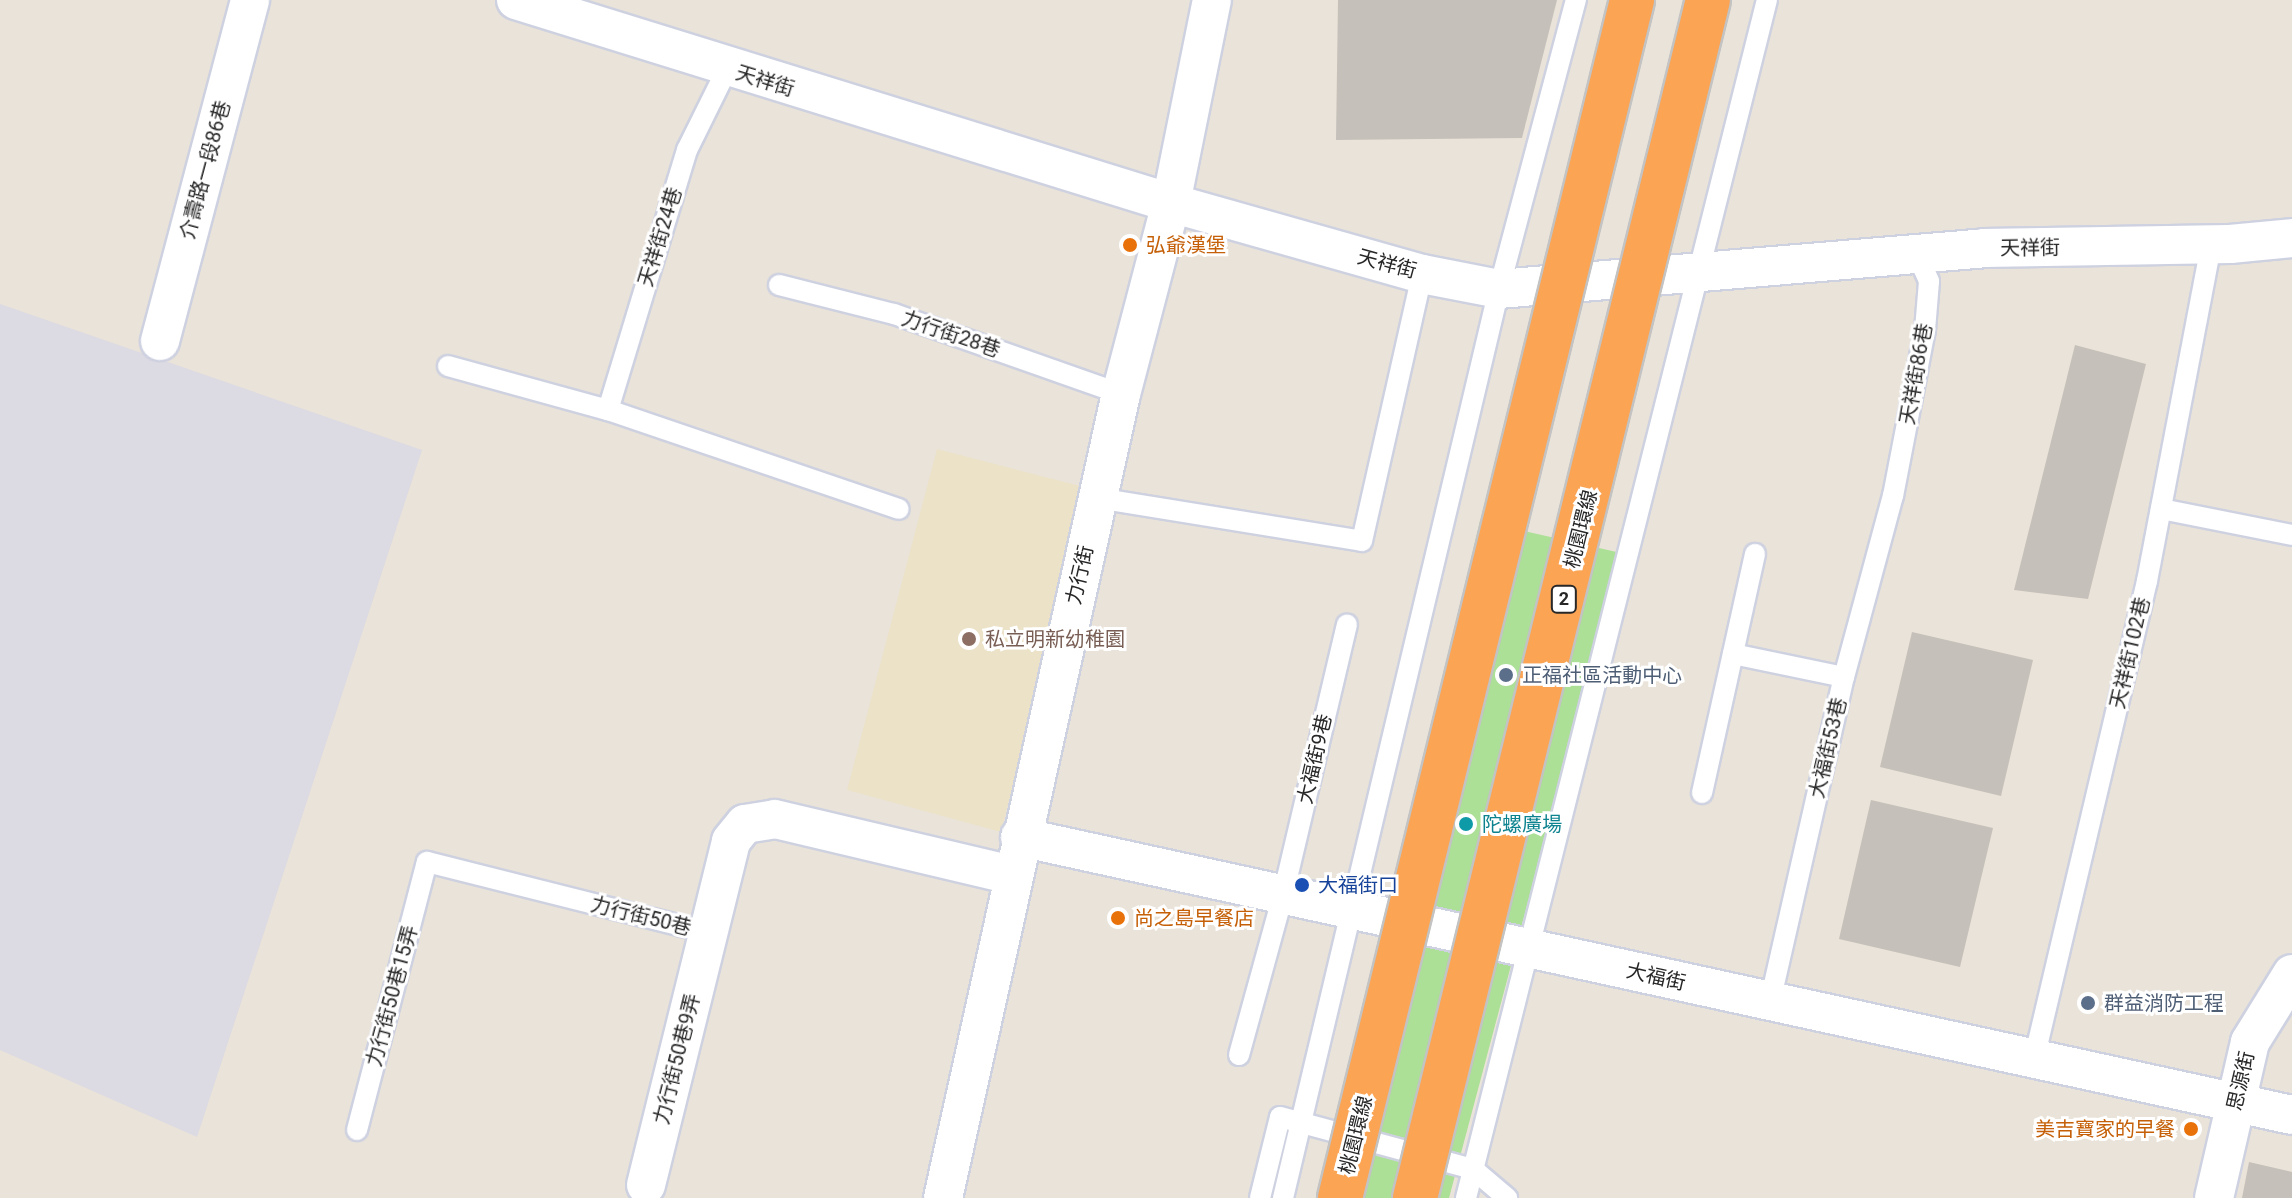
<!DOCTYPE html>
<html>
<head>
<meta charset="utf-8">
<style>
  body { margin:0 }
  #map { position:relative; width:2292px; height:1198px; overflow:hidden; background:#eae3d9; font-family:Roboto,"Noto Sans TC",sans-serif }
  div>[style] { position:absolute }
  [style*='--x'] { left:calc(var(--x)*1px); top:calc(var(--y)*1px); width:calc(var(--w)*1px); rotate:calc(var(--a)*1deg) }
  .industrial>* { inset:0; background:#dcdae2 }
  .education>* { inset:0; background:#ebe2c8 }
  .green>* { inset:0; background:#abe096 }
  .building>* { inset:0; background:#c5c0b9 }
  .roads { filter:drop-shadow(2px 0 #ced1e0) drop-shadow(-2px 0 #ced1e0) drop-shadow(0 2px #ced1e0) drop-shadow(0 -2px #ced1e0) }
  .service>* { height:20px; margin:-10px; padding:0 10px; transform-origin:10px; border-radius:10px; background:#fff }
  .minor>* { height:38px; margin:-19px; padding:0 19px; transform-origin:19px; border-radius:19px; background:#fff }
  .bridges { filter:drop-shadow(2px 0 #c3c3c3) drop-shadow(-2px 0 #c3c3c3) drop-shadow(0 2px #c3c3c3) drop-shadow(0 -2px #c3c3c3) }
  .motorway-bridge>* { height:44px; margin:-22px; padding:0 22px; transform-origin:22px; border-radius:22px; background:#faa454 }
  .dots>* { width:22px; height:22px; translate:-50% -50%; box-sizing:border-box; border:4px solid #fff; border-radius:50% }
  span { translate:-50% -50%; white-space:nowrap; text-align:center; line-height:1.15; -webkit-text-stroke:6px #fff; paint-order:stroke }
  .shield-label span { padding:2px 6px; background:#fff; border:2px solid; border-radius:6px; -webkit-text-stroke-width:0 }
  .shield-label { font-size:18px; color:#272727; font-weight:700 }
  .street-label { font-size:20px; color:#272727 }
  .food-label { font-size:20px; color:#c56008 }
  .left { translate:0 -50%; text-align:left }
  .right { translate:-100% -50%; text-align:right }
  .education-label { font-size:20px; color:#785e54 }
  .service-label { font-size:20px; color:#4e5e75 }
  .culture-label { font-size:20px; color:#0d838f }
  .transit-label { font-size:20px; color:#164399 }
</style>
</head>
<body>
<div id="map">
  <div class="industrial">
    <div style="clip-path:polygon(0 304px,422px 450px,197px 1137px,0 1050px)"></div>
  </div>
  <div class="education">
    <div style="clip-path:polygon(937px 449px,1088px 488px,1001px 832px,847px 790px)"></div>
  </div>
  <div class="green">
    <div style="clip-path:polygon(1480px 521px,1621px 553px,1449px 1198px,1321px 1198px)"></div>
  </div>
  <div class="building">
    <div style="clip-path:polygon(1338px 0,1557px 0,1522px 138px,1336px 140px)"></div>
    <div style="clip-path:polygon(2075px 345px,2146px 364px,2088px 599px,2014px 590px)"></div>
    <div style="clip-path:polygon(1912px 632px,2033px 660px,2001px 796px,1880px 767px)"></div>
    <div style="clip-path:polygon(1871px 800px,1993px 828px,1960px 967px,1839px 939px)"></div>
    <div style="clip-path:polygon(2249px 1162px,2292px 1172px,2292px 1198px,2242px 1198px)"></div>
  </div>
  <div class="roads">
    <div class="service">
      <div style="--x:779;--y:285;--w:119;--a:14.2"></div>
      <div style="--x:894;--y:314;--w:241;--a:19.4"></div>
      <div style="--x:448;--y:366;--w:166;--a:15.4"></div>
      <div style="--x:608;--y:410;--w:307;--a:18.8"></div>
      <div style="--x:608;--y:410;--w:272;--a:-73.1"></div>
      <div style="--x:687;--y:150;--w:90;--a:-63.7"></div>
      <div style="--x:1097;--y:498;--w:268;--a:9.2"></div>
      <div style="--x:1362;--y:541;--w:274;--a:-77.3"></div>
      <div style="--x:2161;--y:509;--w:134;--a:11.2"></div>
      <div style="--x:1733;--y:654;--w:113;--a:11.7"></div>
      <div style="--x:1702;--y:793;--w:245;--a:-77.5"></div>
      <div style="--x:1770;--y:1002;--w:333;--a:-77.2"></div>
      <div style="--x:1844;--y:677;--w:188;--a:-74.9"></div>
      <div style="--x:1893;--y:496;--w:169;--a:-79.1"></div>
      <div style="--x:1925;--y:330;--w:49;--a:-85.3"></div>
      <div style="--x:1929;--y:281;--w:30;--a:-114"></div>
      <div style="--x:1239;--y:1055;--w:166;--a:-74.6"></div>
      <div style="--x:1283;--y:895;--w:278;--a:-76.7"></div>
      <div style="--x:2034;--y:1059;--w:491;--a:-76.7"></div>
      <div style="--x:2147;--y:581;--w:343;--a:-79.2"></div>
      <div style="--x:357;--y:1130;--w:277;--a:-75.4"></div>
      <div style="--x:427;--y:862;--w:291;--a:14.1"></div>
      <div style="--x:1260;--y:1198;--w:83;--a:-76.1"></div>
      <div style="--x:1280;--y:1117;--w:200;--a:15.1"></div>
      <div style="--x:1473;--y:1169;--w:45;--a:40.5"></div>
      <div style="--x:1283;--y:1198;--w:934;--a:-76.63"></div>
      <div style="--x:1499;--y:289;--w:299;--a:-75.1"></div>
      <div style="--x:1466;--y:1198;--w:1235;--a:-75.9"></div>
    </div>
    <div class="minor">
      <div style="--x:516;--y:0;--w:686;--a:17.22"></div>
      <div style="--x:1171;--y:203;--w:261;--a:15.8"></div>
      <div style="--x:1422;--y:274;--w:78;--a:11"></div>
      <div style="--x:1499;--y:289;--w:486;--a:-4.8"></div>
      <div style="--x:1983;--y:248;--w:247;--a:-0.9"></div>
      <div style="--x:2230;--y:244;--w:62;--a:-5.5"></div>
      <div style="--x:160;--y:341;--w:353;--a:-75.2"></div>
      <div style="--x:1020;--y:837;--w:1302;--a:12.33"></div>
      <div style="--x:646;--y:1185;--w:354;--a:-76.1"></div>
      <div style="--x:731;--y:841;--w:22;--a:-51"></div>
      <div style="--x:745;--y:824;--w:30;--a:-9"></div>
      <div style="--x:775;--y:819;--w:244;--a:13.3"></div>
      <div style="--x:943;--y:1198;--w:823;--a:-77.52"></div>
      <div style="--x:1121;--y:394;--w:197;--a:-75.3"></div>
      <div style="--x:1171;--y:203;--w:207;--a:-78.6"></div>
      <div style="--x:2214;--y:1198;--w:160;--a:-77"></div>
      <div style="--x:2250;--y:1042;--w:80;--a:-58.3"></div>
    </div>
  </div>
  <div class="bridges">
    <div class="motorway-bridge">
      <div style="--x:1340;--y:1198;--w:1233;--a:-76.3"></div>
      <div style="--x:1415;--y:1198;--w:1233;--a:-76.26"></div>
    </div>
  </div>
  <div class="dots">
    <div style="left:1130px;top:245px;background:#e8710a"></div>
    <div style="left:969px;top:639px;background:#8d6e63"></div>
    <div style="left:1506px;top:675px;background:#5c6f8a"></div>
    <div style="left:1466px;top:824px;background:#0f9aa8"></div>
    <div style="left:1302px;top:885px;background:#1a4fb4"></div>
    <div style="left:1118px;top:918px;background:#e8710a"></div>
    <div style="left:2088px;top:1003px;background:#5c6f8a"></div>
    <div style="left:2191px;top:1129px;background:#e8710a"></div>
  </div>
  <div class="shield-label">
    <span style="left:1564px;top:599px">2</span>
  </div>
  <div class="street-label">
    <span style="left:765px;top:81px;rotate:17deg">天祥街</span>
    <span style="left:205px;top:170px;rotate:-75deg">介壽路一段86巷</span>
    <span style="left:660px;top:237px;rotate:-73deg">天祥街24巷</span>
    <span style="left:2030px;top:248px;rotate:-1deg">天祥街</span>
    <span style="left:1387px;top:264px;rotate:15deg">天祥街</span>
    <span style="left:951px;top:334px;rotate:19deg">力行街28巷</span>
    <span style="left:1916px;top:374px;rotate:-80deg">天祥街86巷</span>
    <span style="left:1581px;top:529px;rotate:-76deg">桃園環線</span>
    <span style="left:1080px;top:575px;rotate:-77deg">力行街</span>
    <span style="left:2130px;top:653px;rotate:-77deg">天祥街102巷</span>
    <span style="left:1828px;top:748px;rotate:-77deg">大福街53巷</span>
    <span style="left:1315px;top:759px;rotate:-77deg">大福街9巷</span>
    <span style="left:641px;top:916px;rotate:14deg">力行街50巷</span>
    <span style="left:1656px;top:977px;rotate:13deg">大福街</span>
    <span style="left:392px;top:996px;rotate:-75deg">力行街50巷15弄</span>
    <span style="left:677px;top:1059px;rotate:-76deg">力行街50巷9弄</span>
    <span style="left:2241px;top:1081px;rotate:-77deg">思源街</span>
    <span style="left:1356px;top:1135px;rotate:-76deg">桃園環線</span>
  </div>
  <div class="food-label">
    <span class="left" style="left:1146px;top:245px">弘爺漢堡</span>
    <span class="left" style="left:1134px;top:918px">尚之島早餐店</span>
    <span class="right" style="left:2175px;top:1129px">美吉寶家的早餐</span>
  </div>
  <div class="education-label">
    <span class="left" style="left:985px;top:639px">私立明新幼稚園</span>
  </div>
  <div class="service-label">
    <span class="left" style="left:1522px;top:675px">正福社區活動中心</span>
    <span class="left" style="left:2104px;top:1003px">群益消防工程</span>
  </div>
  <div class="culture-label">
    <span class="left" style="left:1482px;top:824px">陀螺廣場</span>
  </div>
  <div class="transit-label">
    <span class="left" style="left:1318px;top:885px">大福街口</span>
  </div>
</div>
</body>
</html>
